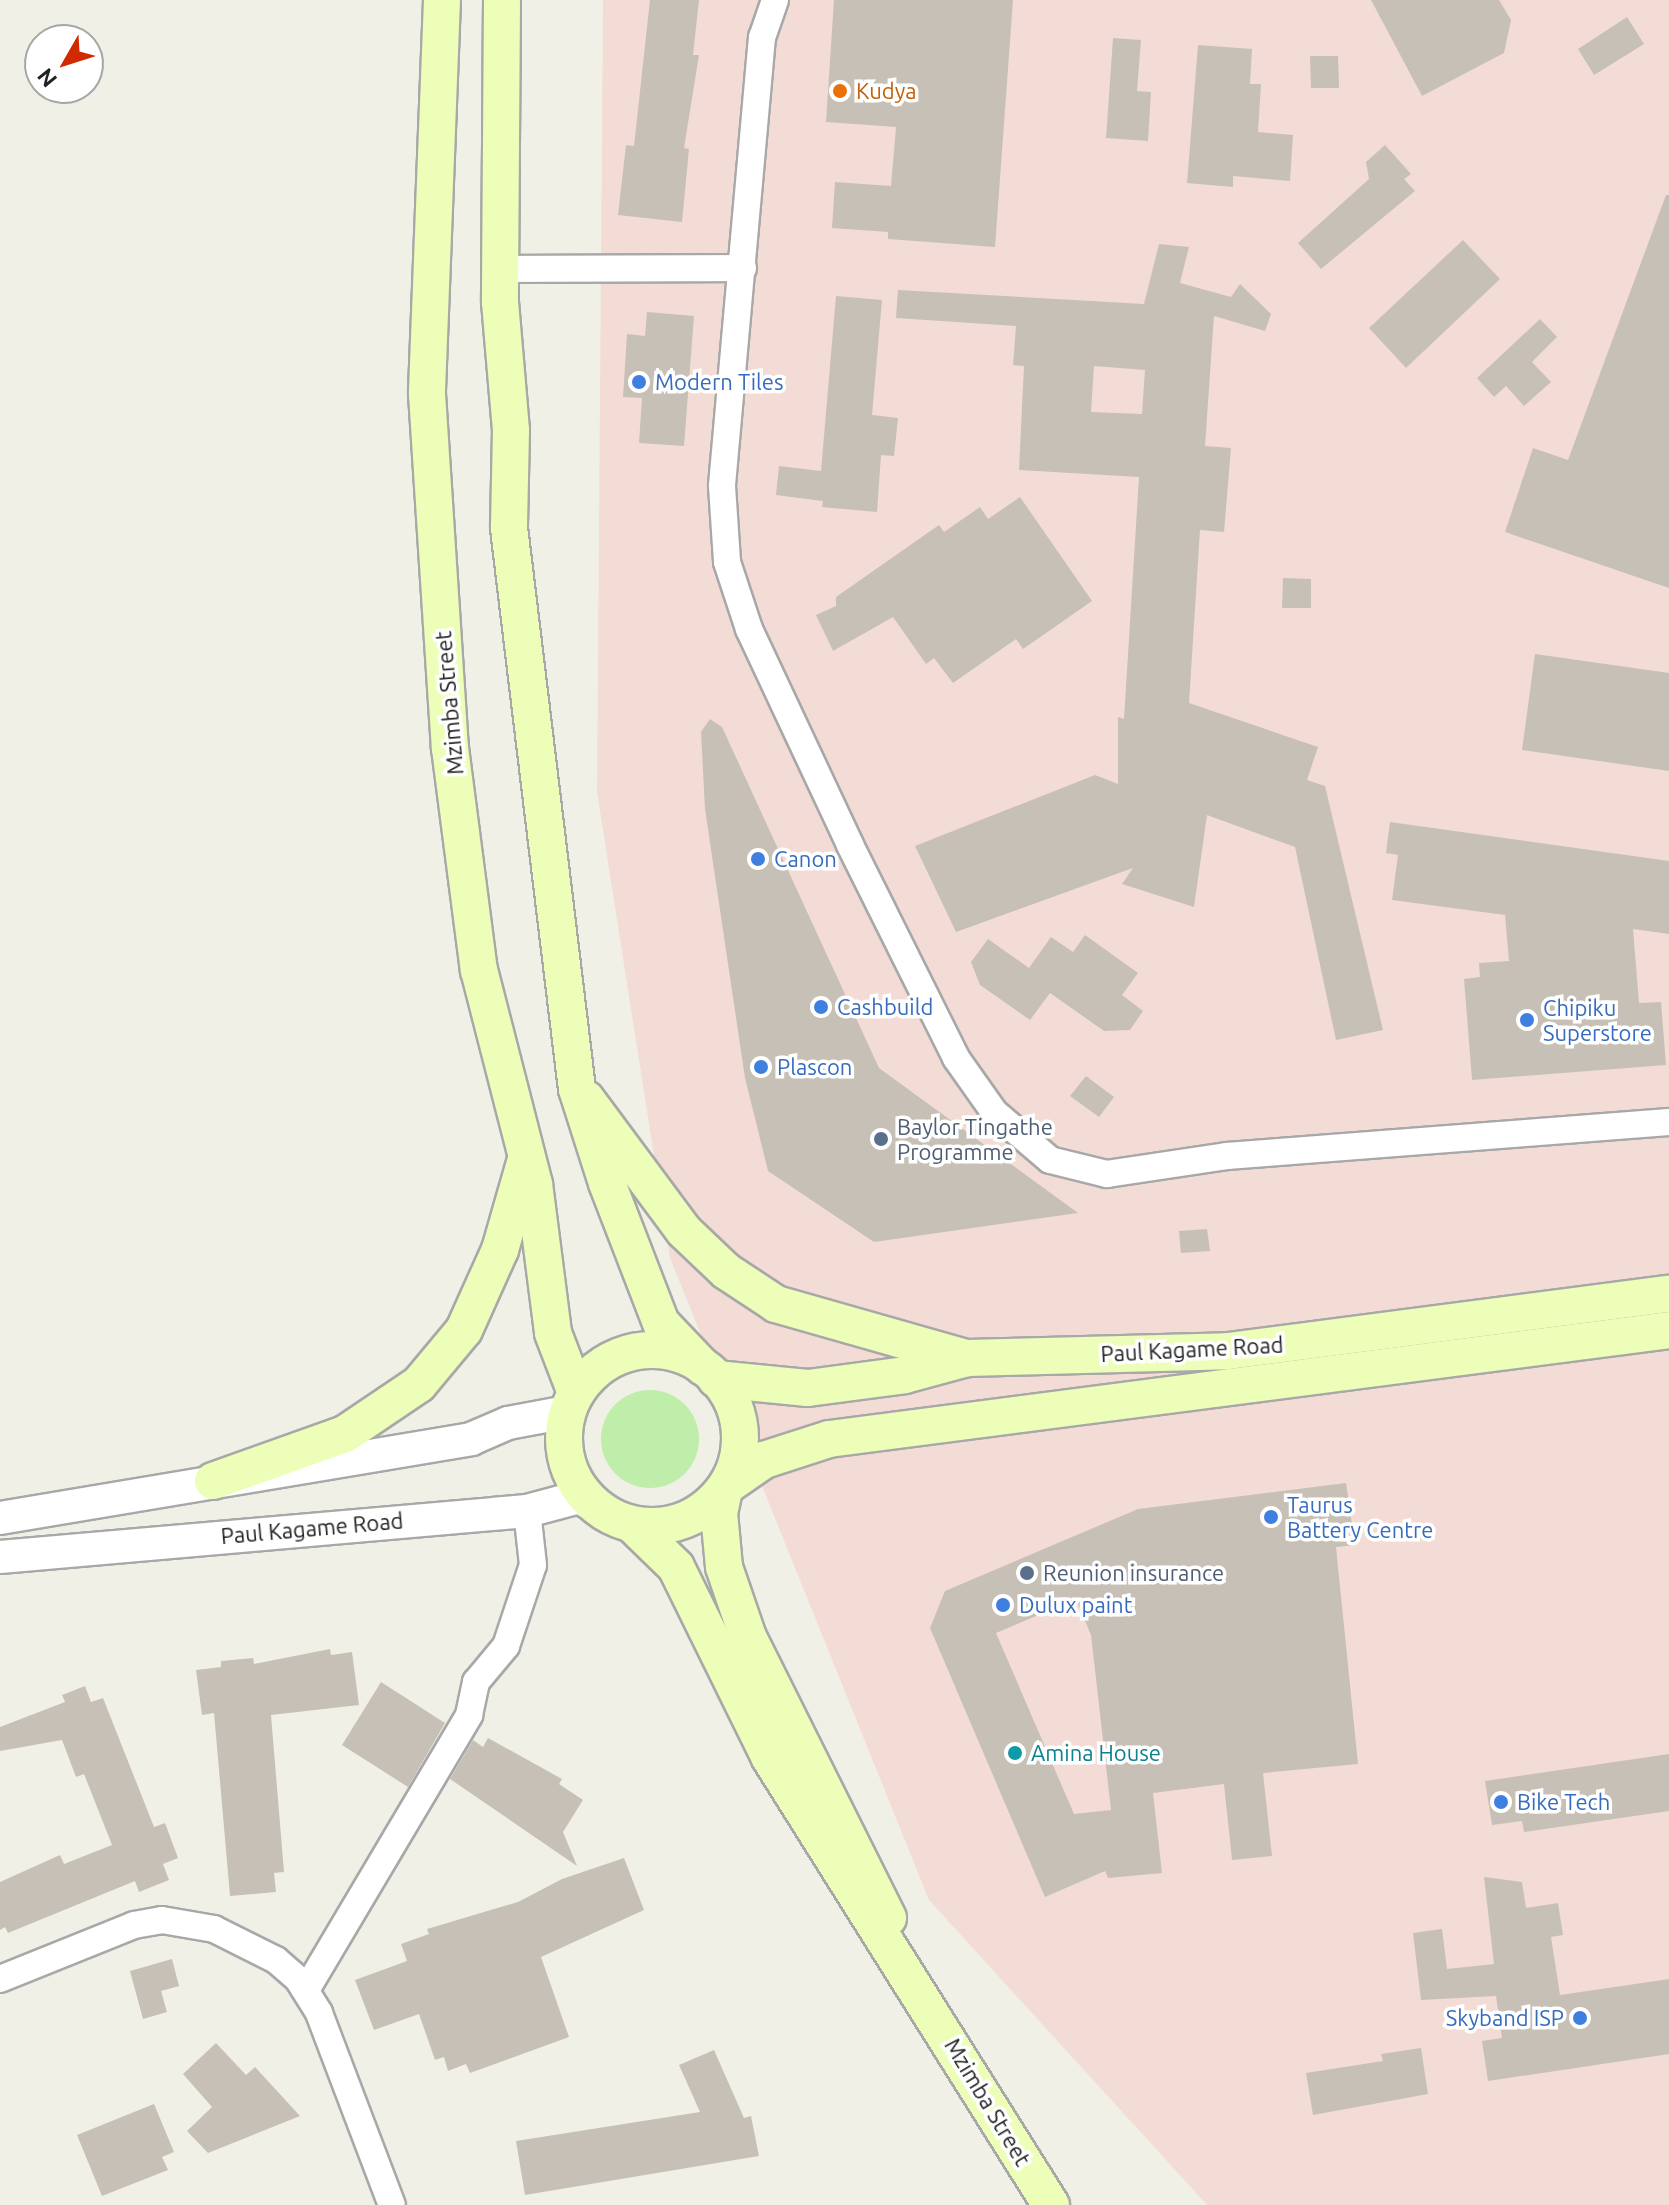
<!DOCTYPE html>
<html>
<head>
<meta charset="utf-8">
<style>
  body { margin:0 }
  #map { position:relative; width:1669px; height:2205px; overflow:hidden; background:#f1f0e7; font-family:Ubuntu,sans-serif }
  div>[style] { position:absolute }
  [style*='--x'] { left:calc(var(--x)*1px); top:calc(var(--y)*1px); width:calc(var(--w)*1px); rotate:calc(var(--a)*1deg) }
  .commercial>* { inset:0; background:#f3dcd5 }
  .grass>* { inset:0; background:#beeeaa }
  .round { border-radius:50% }
  .building>* { inset:0; background:#c7c0b6 }
  .roads { filter:drop-shadow(2px 0 #a8a8a8) drop-shadow(-2px 0 #a8a8a8) drop-shadow(0 2px #a8a8a8) drop-shadow(0 -2px #a8a8a8) }
  .minor>* { height:26px; margin:-13px; padding:0 13px; transform-origin:13px; border-radius:13px; background:#fff }
  .tertiary>* { height:32px; margin:-16px; padding:0 16px; transform-origin:16px; border-radius:16px; background:#fff }
  .secondary>* { height:36px; margin:-18px; padding:0 18px; transform-origin:18px; border-radius:18px; background:#ecfeb8 }
  .secondary>.ring { margin:-18px; padding:0; box-sizing:content-box; background:none; border:36px solid #ecfeb8; border-radius:50% }
  .dots>* { width:22px; height:22px; translate:-50% -50%; box-sizing:border-box; border:4px solid #fff; border-radius:50% }
  span { translate:-50% -50%; white-space:nowrap; text-align:center; line-height:1.15; -webkit-text-stroke:7px #fff; paint-order:stroke }
  .food-label { font-size:22px; color:#c56008 }
  .left { translate:0 -50%; text-align:left }
  .shop-label { font-size:22px; color:#366cbe }
  .right { translate:-100% -50%; text-align:right }
  .street-label { font-size:22px; color:#212121 }
  .service-label { font-size:22px; color:#4e5e75 }
  .culture-label { font-size:22px; color:#0d838f }
  .north { position:absolute; left:24px; top:24px; width:80px; height:80px; box-sizing:border-box; background:#fff; border:2px solid #a6a6a6; border-radius:50%; rotate:231deg; font-size:22px; font-weight:700; line-height:32px; text-align:center; color:#212121 }
  .north::after { content:''; display:block; margin:auto; width:28px; height:36px; background:#d12a00; clip-path:polygon(50% 0,100% 100%,50% 72%,0 100%) }
</style>
</head>
<body>
<div id="map">
  <div class="commercial">
    <div style="clip-path:polygon(603px 0,1669px 0,1669px 2205px,1207px 2205px,929px 1900px,670px 1258px,597px 792px)"></div>
  </div>
  <div class="grass">
    <div class="round" style="left:601px;top:1390px;width:98px;height:98px"></div>
  </div>
  <div class="building">
    <div style="clip-path:polygon(650px 0,699px 0,693px 55px,699px 55px,684px 148px,689px 149px,682px 222px,618px 215px,626px 145px,634px 146px)"></div>
    <div style="clip-path:polygon(834px 0,1013px 0,995px 247px,888px 239px,888px 232px,832px 228px,835px 182px,891px 186px,896px 127px,826px 122px)"></div>
    <div style="clip-path:polygon(1371px 0,1499px 0,1511px 20px,1504px 53px,1422px 96px)"></div>
    <div style="clip-path:polygon(1627px 17px,1644px 44px,1594px 75px,1578px 49px)"></div>
    <div style="clip-path:polygon(1113px 38px,1141px 40px,1137px 91px,1151px 92px,1148px 141px,1106px 138px)"></div>
    <div style="clip-path:polygon(1198px 45px,1252px 49px,1250px 84px,1261px 84px,1258px 132px,1293px 135px,1290px 181px,1233px 176px,1233px 187px,1187px 183px)"></div>
    <div style="clip-path:polygon(1310px 56px,1338px 56px,1339px 88px,1311px 88px)"></div>
    <div style="clip-path:polygon(1385px 145px,1411px 174px,1404px 179px,1415px 191px,1321px 269px,1298px 243px,1369px 179px,1366px 162px)"></div>
    <div style="clip-path:polygon(1666px 195px,1669px 195px,1669px 588px,1505px 532px,1533px 448px,1568px 460px)"></div>
    <div style="clip-path:polygon(1463px 240px,1500px 279px,1406px 368px,1369px 328px)"></div>
    <div style="clip-path:polygon(evenodd,1159px 244px,1189px 247px,1180px 283px,1231px 297px,1240px 284px,1271px 314px,1265px 331px,1214px 316px,1205px 446px,1231px 448px,1224px 532px,1200px 530px,1189px 703px,1318px 747px,1307px 780px,1325px 786px,1383px 1030px,1336px 1040px,1295px 847px,1207px 815px,1194px 907px,1122px 884px,1133px 868px,956px 932px,915px 846px,1095px 775px,1118px 784px,1118px 717px,1124px 719px,1139px 477px,1019px 470px,1024px 366px,1013px 365px,1016px 326px,896px 318px,898px 290px,1144px 304px,1159px 244px,1094px 366px,1145px 370px,1142px 414px,1091px 412px,1094px 366px)"></div>
    <div style="clip-path:polygon(836px 296px,882px 300px,872px 415px,898px 418px,894px 456px,881px 455px,877px 512px,822px 507px,823px 501px,776px 495px,779px 466px,821px 471px)"></div>
    <div style="clip-path:polygon(647px 312px,694px 316px,684px 446px,639px 443px,642px 398px,623px 397px,627px 334px,645px 336px)"></div>
    <div style="clip-path:polygon(1540px 319px,1557px 337px,1532px 362px,1551px 382px,1524px 406px,1506px 386px,1494px 397px,1477px 378px)"></div>
    <div style="clip-path:polygon(1020px 497px,1092px 601px,1023px 649px,1016px 639px,953px 683px,934px 658px,926px 664px,893px 617px,833px 651px,816px 615px,836px 606px,836px 597px,939px 525px,944px 532px,980px 507px,988px 519px)"></div>
    <div style="clip-path:polygon(1283px 578px,1311px 579px,1311px 608px,1282px 608px)"></div>
    <div style="clip-path:polygon(1535px 654px,1669px 673px,1669px 771px,1522px 750px)"></div>
    <div style="clip-path:polygon(710px 719px,722px 727px,879px 1068px,1078px 1213px,874px 1242px,768px 1171px,745px 1078px,705px 809px,701px 732px)"></div>
    <div style="clip-path:polygon(1390px 822px,1669px 861px,1669px 934px,1633px 929px,1639px 1003px,1661px 1002px,1666px 1065px,1472px 1080px,1464px 979px,1480px 977px,1479px 963px,1509px 961px,1505px 915px,1392px 900px,1398px 855px,1386px 853px)"></div>
    <div style="clip-path:polygon(1085px 935px,1138px 973px,1122px 995px,1143px 1011px,1130px 1030px,1104px 1031px,1050px 993px,1030px 1020px,980px 985px,971px 962px,988px 939px,1029px 968px,1051px 937px,1073px 952px)"></div>
    <div style="clip-path:polygon(1086px 1076px,1114px 1097px,1099px 1117px,1070px 1096px)"></div>
    <div style="clip-path:polygon(1207px 1229px,1210px 1251px,1181px 1253px,1179px 1231px)"></div>
    <div style="clip-path:polygon(evenodd,1346px 1483px,1355px 1545px,1336px 1547px,1358px 1764px,1263px 1773px,1272px 1856px,1232px 1860px,1224px 1784px,1153px 1793px,1162px 1873px,1108px 1878px,1105px 1871px,1045px 1897px,930px 1628px,945px 1591px,1138px 1509px,1346px 1483px,1076px 1599px,1091px 1635px,1111px 1810px,1074px 1814px,996px 1633px,1076px 1599px)"></div>
    <div style="clip-path:polygon(330px 1649px,331px 1655px,352px 1652px,359px 1705px,271px 1715px,284px 1872px,274px 1873px,276px 1892px,230px 1896px,214px 1713px,202px 1715px,196px 1670px,221px 1667px,221px 1661px,253px 1658px,254px 1664px)"></div>
    <div style="clip-path:polygon(381px 1682px,445px 1723px,408px 1787px,342px 1745px)"></div>
    <div style="clip-path:polygon(85px 1686px,91px 1702px,103px 1698px,154px 1827px,165px 1823px,178px 1858px,163px 1864px,169px 1880px,139px 1892px,135px 1881px,8px 1933px,5px 1927px,0 1930px,0 1882px,60px 1855px,64px 1864px,112px 1845px,84px 1774px,76px 1777px,62px 1740px,0 1751px,0 1727px,65px 1702px,62px 1695px)"></div>
    <div style="clip-path:polygon(488px 1738px,562px 1779px,559px 1784px,583px 1800px,563px 1832px,577px 1866px,450px 1779px,473px 1740px,483px 1747px)"></div>
    <div style="clip-path:polygon(1669px 1754px,1669px 1811px,1524px 1832px,1522px 1821px,1492px 1825px,1485px 1781px)"></div>
    <div style="clip-path:polygon(624px 1858px,644px 1910px,541px 1957px,569px 2037px,470px 2073px,466px 2064px,448px 2071px,444px 2057px,435px 2060px,419px 2014px,374px 2030px,355px 1980px,407px 1961px,401px 1944px,429px 1934px,427px 1929px,518px 1902px,562px 1879px)"></div>
    <div style="clip-path:polygon(1484px 1877px,1522px 1882px,1526px 1908px,1558px 1903px,1563px 1935px,1551px 1937px,1560px 1995px,1669px 1979px,1669px 2054px,1488px 2081px,1482px 2041px,1502px 2038px,1496px 1996px,1421px 2000px,1413px 1933px,1442px 1929px,1447px 1969px,1494px 1964px)"></div>
    <div style="clip-path:polygon(172px 1959px,179px 1986px,161px 1991px,167px 2012px,143px 2019px,130px 1971px)"></div>
    <div style="clip-path:polygon(216px 2043px,246px 2075px,255px 2067px,300px 2116px,208px 2153px,187px 2131px,212px 2107px,183px 2074px)"></div>
    <div style="clip-path:polygon(1421px 2048px,1428px 2094px,1313px 2115px,1306px 2073px,1383px 2061px,1381px 2054px)"></div>
    <div style="clip-path:polygon(714px 2050px,744px 2118px,751px 2116px,759px 2156px,525px 2195px,516px 2141px,700px 2112px,679px 2065px)"></div>
    <div style="clip-path:polygon(154px 2104px,174px 2152px,162px 2157px,168px 2170px,102px 2196px,77px 2135px)"></div>
  </div>
  <div class="roads">
    <div class="minor">
      <div style="--x:775;--y:0;--w:39;--a:109"></div>
      <div style="--x:762;--y:37;--w:451;--a:95.1"></div>
      <div style="--x:722;--y:486;--w:76;--a:86.2"></div>
      <div style="--x:727;--y:562;--w:71;--a:71.8"></div>
      <div style="--x:749;--y:629;--w:238;--a:64.9"></div>
      <div style="--x:850;--y:845;--w:238;--a:63.5"></div>
      <div style="--x:956;--y:1058;--w:67;--a:54.7"></div>
      <div style="--x:995;--y:1113;--w:72;--a:40.5"></div>
      <div style="--x:1050;--y:1160;--w:59;--a:13.8"></div>
      <div style="--x:1107;--y:1174;--w:121;--a:-8.5"></div>
      <div style="--x:1227;--y:1156;--w:443;--a:-4.4"></div>
      <div style="--x:501;--y:269;--w:242;--a:-0.2"></div>
      <div style="--x:0;--y:1979;--w:144;--a:-21.9"></div>
      <div style="--x:134;--y:1925;--w:28;--a:-10"></div>
      <div style="--x:162;--y:1920;--w:53;--a:9.8"></div>
      <div style="--x:214;--y:1929;--w:69;--a:26.6"></div>
      <div style="--x:276;--y:1960;--w:29;--a:41"></div>
      <div style="--x:298;--y:1979;--w:40;--a:58"></div>
      <div style="--x:319;--y:2013;--w:205;--a:69.2"></div>
      <div style="--x:306;--y:1990;--w:320;--a:-59.3"></div>
      <div style="--x:469;--y:1715;--w:34;--a:-78"></div>
      <div style="--x:476;--y:1682;--w:47;--a:-50.2"></div>
      <div style="--x:506;--y:1646;--w:85;--a:-71.6"></div>
      <div style="--x:533;--y:1565;--w:54;--a:-96.3"></div>
    </div>
    <div class="tertiary">
      <div style="--x:0;--y:1518;--w:478;--a:-9.5"></div>
      <div style="--x:471;--y:1439;--w:40;--a:-23.4"></div>
      <div style="--x:508;--y:1423;--w:60;--a:-10.6"></div>
      <div style="--x:0;--y:1557;--w:529;--a:-4.99"></div>
      <div style="--x:527;--y:1511;--w:54;--a:-15.1"></div>
      <div style="--x:579;--y:1497;--w:44;--a:30.1"></div>
    </div>
    <div class="secondary">
      <div style="--x:442;--y:0;--w:394;--a:92.2"></div>
      <div style="--x:427;--y:394;--w:355;--a:86.3"></div>
      <div style="--x:450;--y:748;--w:224;--a:82.6"></div>
      <div style="--x:479;--y:970;--w:221;--a:75.6"></div>
      <div style="--x:534;--y:1184;--w:150;--a:82.7"></div>
      <div style="--x:553;--y:1333;--w:64;--a:69"></div>
      <div style="--x:502;--y:0;--w:302;--a:90.4"></div>
      <div style="--x:500;--y:302;--w:128;--a:85.1"></div>
      <div style="--x:511;--y:430;--w:98;--a:91.2"></div>
      <div style="--x:509;--y:528;--w:565;--a:83.09"></div>
      <div style="--x:577;--y:1089;--w:99;--a:72.3"></div>
      <div style="--x:607;--y:1183;--w:150;--a:68.9"></div>
      <div style="--x:661;--y:1323;--w:61;--a:46.3"></div>
      <div style="--x:586;--y:1099;--w:164;--a:53.4"></div>
      <div style="--x:684;--y:1231;--w:58;--a:43.6"></div>
      <div style="--x:726;--y:1271;--w:60;--a:33.4"></div>
      <div style="--x:776;--y:1304;--w:198;--a:15.9"></div>
      <div class="ring" style="left:564px;top:1350px;width:140px;height:140px"></div>
      <div style="--x:716;--y:1379;--w:92;--a:5.6"></div>
      <div style="--x:808;--y:1388;--w:98;--a:-7.6"></div>
      <div style="--x:905;--y:1375;--w:64;--a:-15.3"></div>
      <div style="--x:967;--y:1358;--w:261;--a:-1.5"></div>
      <div style="--x:1228;--y:1351;--w:445;--a:-7.4"></div>
      <div style="--x:213;--y:1481;--w:140;--a:-19.6"></div>
      <div style="--x:345;--y:1434;--w:89;--a:-34"></div>
      <div style="--x:419;--y:1384;--w:70;--a:-50.2"></div>
      <div style="--x:464;--y:1330;--w:88;--a:-65.8"></div>
      <div style="--x:500;--y:1250;--w:91;--a:-74"></div>
      <div style="--x:728;--y:1485;--w:44;--a:-34.8"></div>
      <div style="--x:764;--y:1460;--w:68;--a:-17.9"></div>
      <div style="--x:829;--y:1439;--w:847;--a:-7.39"></div>
      <div style="--x:724;--y:1490;--w:24;--a:102"></div>
      <div style="--x:719;--y:1513;--w:54;--a:84.7"></div>
      <div style="--x:724;--y:1567;--w:74;--a:71.1"></div>
      <div style="--x:748;--y:1637;--w:314;--a:63.5"></div>
      <div style="--x:633;--y:1525;--w:60;--a:44.3"></div>
      <div style="--x:676;--y:1567;--w:213;--a:63.8"></div>
      <div style="--x:770;--y:1758;--w:528;--a:57.85"></div>
    </div>
  </div>
  <div class="dots">
    <div style="left:840px;top:91px;background:#e8710a"></div>
    <div style="left:639px;top:382px;background:#3f7fe0"></div>
    <div style="left:758px;top:859px;background:#3f7fe0"></div>
    <div style="left:821px;top:1007px;background:#3f7fe0"></div>
    <div style="left:1527px;top:1020px;background:#3f7fe0"></div>
    <div style="left:761px;top:1067px;background:#3f7fe0"></div>
    <div style="left:881px;top:1139px;background:#5c6f8a"></div>
    <div style="left:1271px;top:1517px;background:#3f7fe0"></div>
    <div style="left:1027px;top:1573px;background:#5c6f8a"></div>
    <div style="left:1003px;top:1605px;background:#3f7fe0"></div>
    <div style="left:1015px;top:1753px;background:#0f9aa8"></div>
    <div style="left:1501px;top:1802px;background:#3f7fe0"></div>
    <div style="left:1580px;top:2018px;background:#3f7fe0"></div>
  </div>
  <div class="food-label">
    <span class="left" style="left:856px;top:91px">Kudya</span>
  </div>
  <div class="shop-label">
    <span class="left" style="left:655px;top:382px">Modern Tiles</span>
    <span class="left" style="left:774px;top:859px">Canon</span>
    <span class="left" style="left:837px;top:1007px">Cashbuild</span>
    <span class="left" style="left:1543px;top:1020px">Chipiku<br>Superstore</span>
    <span class="left" style="left:777px;top:1067px">Plascon</span>
    <span class="left" style="left:1287px;top:1517px">Taurus<br>Battery Centre</span>
    <span class="left" style="left:1019px;top:1605px">Dulux paint</span>
    <span class="left" style="left:1517px;top:1802px">Bike Tech</span>
    <span class="right" style="left:1564px;top:2018px">Skyband ISP</span>
  </div>
  <div class="street-label">
    <span style="left:449px;top:703px;rotate:-95deg">Mzimba Street</span>
    <span style="left:1192px;top:1349px;rotate:-3deg">Paul Kagame Road</span>
    <span style="left:312px;top:1528px;rotate:-5deg">Paul Kagame Road</span>
    <span style="left:988px;top:2102px;rotate:59deg">Mzimba Street</span>
  </div>
  <div class="service-label">
    <span class="left" style="left:897px;top:1139px">Baylor Tingathe<br>Programme</span>
    <span class="left" style="left:1043px;top:1573px">Reunion insurance</span>
  </div>
  <div class="culture-label">
    <span class="left" style="left:1031px;top:1753px">Amina House</span>
  </div>
  <div class="north">N</div>
</div>
</body>
</html>
